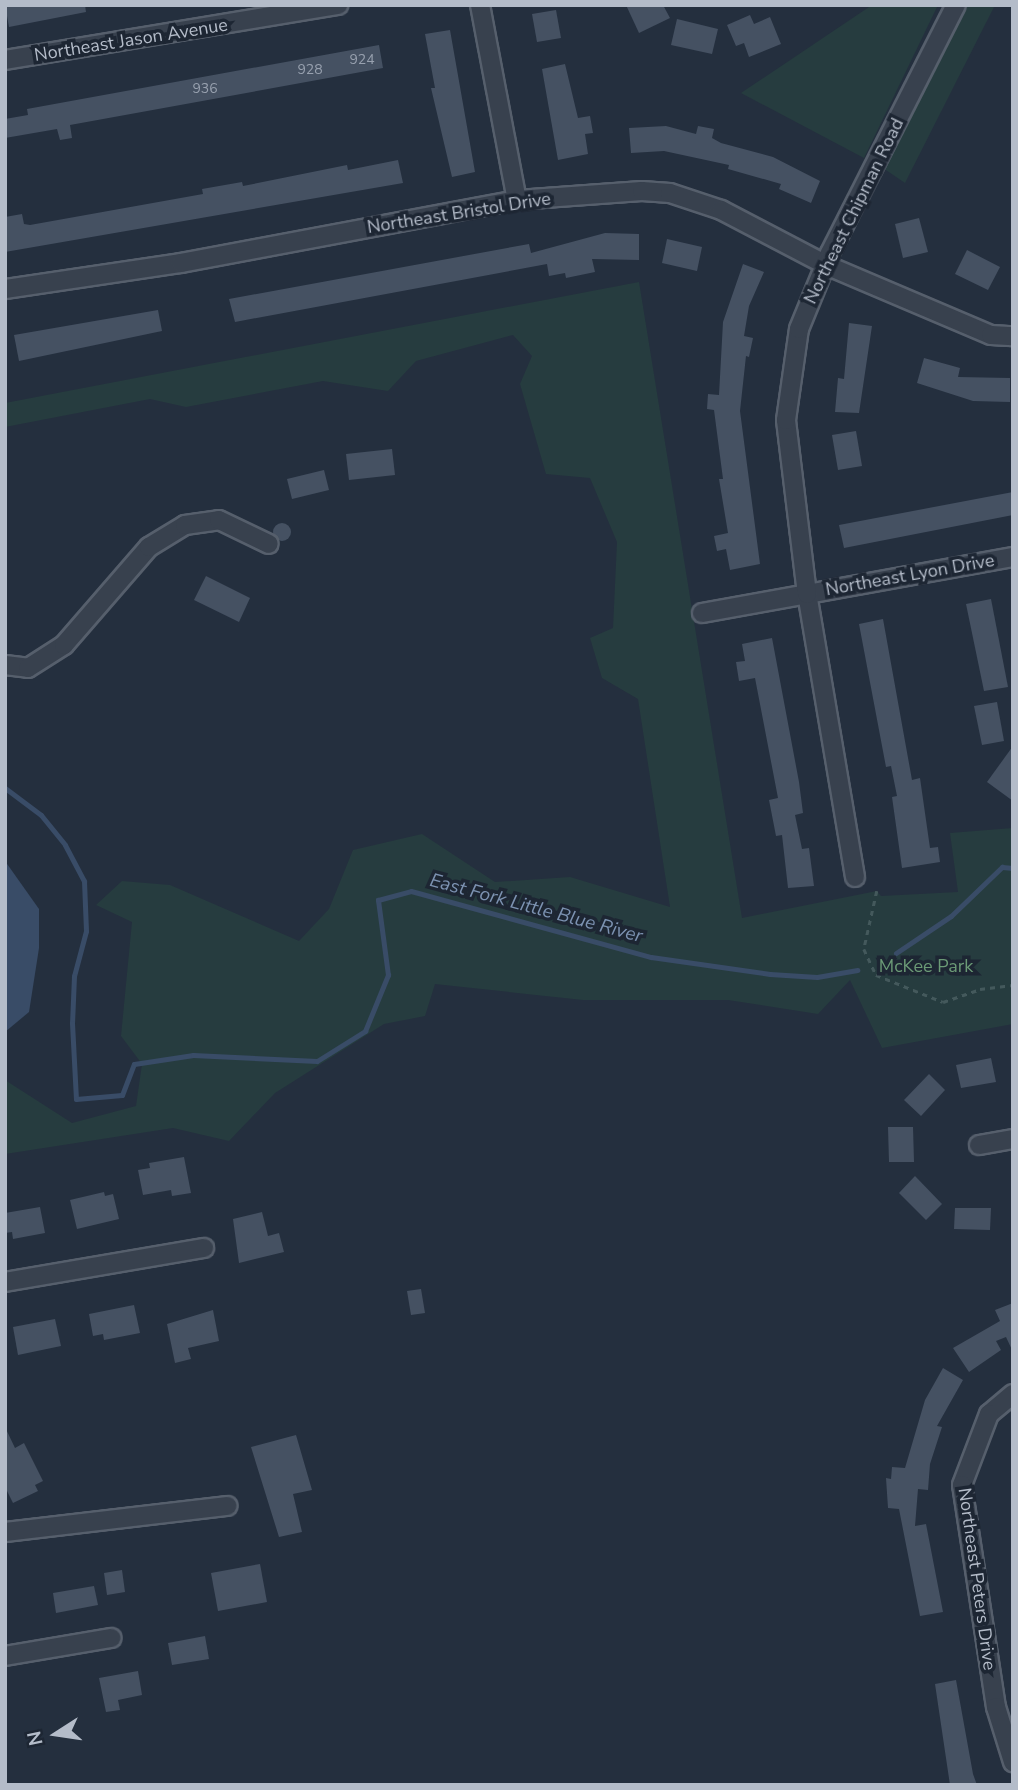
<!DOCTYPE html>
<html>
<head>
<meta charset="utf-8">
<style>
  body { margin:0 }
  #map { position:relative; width:1018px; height:1790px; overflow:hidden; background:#242f3e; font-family:"Nunito Sans",sans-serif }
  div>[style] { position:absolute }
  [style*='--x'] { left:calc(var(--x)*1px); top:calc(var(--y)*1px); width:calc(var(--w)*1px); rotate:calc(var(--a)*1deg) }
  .green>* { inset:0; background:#263c3f }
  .water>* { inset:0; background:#394c67 }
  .stream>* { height:5px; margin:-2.5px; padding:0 2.5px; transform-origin:2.5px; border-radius:2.5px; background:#394c67 }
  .building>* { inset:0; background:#455162 }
  .round { border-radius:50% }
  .path>* { height:2.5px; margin-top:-1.25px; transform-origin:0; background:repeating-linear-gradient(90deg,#44595c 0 5px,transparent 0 10px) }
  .roads { filter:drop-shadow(2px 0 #565f6c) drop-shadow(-2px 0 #565f6c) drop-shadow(0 2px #565f6c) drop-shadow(0 -2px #565f6c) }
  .minor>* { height:18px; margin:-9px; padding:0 9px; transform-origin:9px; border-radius:9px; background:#38414e }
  span { translate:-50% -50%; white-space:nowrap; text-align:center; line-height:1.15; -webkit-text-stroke:7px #1d2633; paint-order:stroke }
  .number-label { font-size:14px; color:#98a1af }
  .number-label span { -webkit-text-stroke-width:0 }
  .street-label { font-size:18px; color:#b4bcc9 }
  .park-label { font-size:18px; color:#6b9a76 }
  .water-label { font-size:19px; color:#7c92b1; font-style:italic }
  .frame { position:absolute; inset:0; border:7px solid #b4bcc9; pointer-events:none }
  .north { position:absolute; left:21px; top:1699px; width:70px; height:70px; -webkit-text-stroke:5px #1d2633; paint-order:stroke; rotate:258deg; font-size:19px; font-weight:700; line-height:28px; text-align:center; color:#b4bcc9 }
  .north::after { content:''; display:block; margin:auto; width:24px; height:32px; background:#b4bcc9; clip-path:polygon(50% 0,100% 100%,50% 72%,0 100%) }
</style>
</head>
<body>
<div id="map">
  <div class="green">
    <div style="clip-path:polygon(872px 5px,938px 5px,864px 158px,741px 93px)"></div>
    <div style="clip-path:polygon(966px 5px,995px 5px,905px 183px,883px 168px)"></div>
    <div style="clip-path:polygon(639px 282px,742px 918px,877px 891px,881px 896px,958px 892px,950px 833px,1013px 828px,1013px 1024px,882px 1048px,850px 980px,818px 1014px,728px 1000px,583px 1000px,435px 984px,425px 1016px,384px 1024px,275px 1093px,229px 1141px,173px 1128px,5px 1154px,5px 1080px,72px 1123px,136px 1106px,142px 1064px,121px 1036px,132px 922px,96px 905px,122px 881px,170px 885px,299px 941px,329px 909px,353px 850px,422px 834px,495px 882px,570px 877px,670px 907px,638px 699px,602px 678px,590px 638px,613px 628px,617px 542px,590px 478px,546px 474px,520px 384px,532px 356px,513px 335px,416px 361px,388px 391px,323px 381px,186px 407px,150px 399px,5px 427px,5px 403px)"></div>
  </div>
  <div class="water">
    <div style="clip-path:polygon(5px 861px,39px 909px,39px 948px,29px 1012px,5px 1032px)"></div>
  </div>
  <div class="stream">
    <div style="--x:5;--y:788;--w:45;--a:36.9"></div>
    <div style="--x:41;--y:815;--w:38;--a:51"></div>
    <div style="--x:65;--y:845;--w:41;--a:62.2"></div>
    <div style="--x:84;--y:881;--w:50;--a:87.7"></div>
    <div style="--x:86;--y:931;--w:47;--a:104.9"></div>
    <div style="--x:74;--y:976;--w:47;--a:92.4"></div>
    <div style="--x:72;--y:1023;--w:76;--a:87"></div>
    <div style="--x:76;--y:1099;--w:46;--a:-5"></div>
    <div style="--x:122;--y:1095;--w:33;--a:-69"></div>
    <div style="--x:134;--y:1064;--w:60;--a:-8.7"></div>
    <div style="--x:193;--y:1055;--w:124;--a:2.8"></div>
    <div style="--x:317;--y:1061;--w:57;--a:-32"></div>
    <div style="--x:365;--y:1031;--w:61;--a:-67.7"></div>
    <div style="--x:388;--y:975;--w:76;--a:-97.6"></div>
    <div style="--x:378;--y:900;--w:34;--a:-15"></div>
    <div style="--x:411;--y:891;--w:249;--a:15.4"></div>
    <div style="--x:651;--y:957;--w:120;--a:8.1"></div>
    <div style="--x:770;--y:974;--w:47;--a:3.7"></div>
    <div style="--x:817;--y:977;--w:41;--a:-9.9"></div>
    <div style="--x:896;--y:953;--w:66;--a:-33.9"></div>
    <div style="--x:951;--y:916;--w:71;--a:-43.9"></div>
    <div style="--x:1002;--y:867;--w:11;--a:5"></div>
  </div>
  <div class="building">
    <div style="clip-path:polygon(5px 5px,85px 5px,86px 12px,9px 27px)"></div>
    <div style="clip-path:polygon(626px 5px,663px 5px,670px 18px,639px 33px)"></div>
    <div style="clip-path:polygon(556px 10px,561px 38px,537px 42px,532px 14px)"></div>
    <div style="clip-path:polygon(750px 15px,754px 24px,770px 17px,781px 44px,749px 57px,744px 43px,736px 46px,727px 25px)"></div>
    <div style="clip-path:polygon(677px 19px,718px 29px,712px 54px,671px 45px)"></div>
    <div style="clip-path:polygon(450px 30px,475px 172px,452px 177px,431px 88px,435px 88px,425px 34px)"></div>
    <div style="clip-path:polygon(379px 45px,383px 68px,70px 125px,72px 138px,60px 140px,57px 129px,5px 138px,5px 119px,28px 115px,27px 109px)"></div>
    <div style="clip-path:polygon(565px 64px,578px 118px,590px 116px,593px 133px,585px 134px,588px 154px,558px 160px,542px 69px)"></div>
    <div style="clip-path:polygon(666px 126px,696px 134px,698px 126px,714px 129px,712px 138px,721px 143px,773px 157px,820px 181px,811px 203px,779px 189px,781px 184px,728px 169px,729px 165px,664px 151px,631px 153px,629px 128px)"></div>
    <div style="clip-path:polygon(398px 160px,403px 183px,5px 252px,5px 217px,22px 214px,24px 224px,30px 225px,203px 194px,202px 189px,242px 182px,243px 186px,347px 165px,348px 170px)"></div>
    <div style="clip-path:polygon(919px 218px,928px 252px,903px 258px,895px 224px)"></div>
    <div style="clip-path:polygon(605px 233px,639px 234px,639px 260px,592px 259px,595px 272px,566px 278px,565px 273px,549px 276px,547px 264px,235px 322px,229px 299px,529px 244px,531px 253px)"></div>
    <div style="clip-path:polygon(667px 239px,702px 247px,697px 271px,662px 263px)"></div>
    <div style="clip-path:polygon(967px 250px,1000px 267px,988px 290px,955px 274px)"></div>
    <div style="clip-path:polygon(743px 264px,764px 272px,749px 306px,744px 336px,753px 338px,749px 357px,746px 356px,740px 411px,760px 564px,730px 570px,726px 549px,717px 551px,714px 536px,728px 533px,719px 479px,723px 479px,714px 410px,707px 409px,708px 394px,719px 395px,723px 322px)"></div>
    <div style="clip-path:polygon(158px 310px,162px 331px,19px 361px,14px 335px)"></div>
    <div style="clip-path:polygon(849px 323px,872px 326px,859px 413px,835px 412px,838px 378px,844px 379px)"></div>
    <div style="clip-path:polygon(924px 358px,960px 368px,958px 377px,1010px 378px,1010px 402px,973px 401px,917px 383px)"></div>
    <div style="clip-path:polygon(856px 431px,862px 466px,838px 470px,832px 435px)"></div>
    <div style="clip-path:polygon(392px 449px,395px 475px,349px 480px,346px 454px)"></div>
    <div style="clip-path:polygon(324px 470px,329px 490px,292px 499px,287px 479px)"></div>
    <div style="clip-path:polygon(1013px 492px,1013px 515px,844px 548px,839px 525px)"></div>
    <div class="round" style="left:273px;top:523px;width:18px;height:18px"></div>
    <div style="clip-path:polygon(206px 576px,250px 598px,239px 622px,194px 600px)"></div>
    <div style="clip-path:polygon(991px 599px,1008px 687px,984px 691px,966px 604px)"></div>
    <div style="clip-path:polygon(883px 619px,912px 780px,920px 778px,930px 848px,938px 847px,940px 862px,902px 868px,892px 797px,897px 796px,891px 766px,886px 767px,859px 624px)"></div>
    <div style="clip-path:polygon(772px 638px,799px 782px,803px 813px,795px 815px,802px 849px,809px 848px,814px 886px,788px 888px,782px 835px,776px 836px,769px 800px,778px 798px,755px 678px,739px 681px,736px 662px,745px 661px,742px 644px)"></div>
    <div style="clip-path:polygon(997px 702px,1004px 741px,982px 745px,974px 706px)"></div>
    <div style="clip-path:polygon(1013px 746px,1013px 801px,987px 782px)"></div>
    <div style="clip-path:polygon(991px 1058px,996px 1082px,961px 1088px,956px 1065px)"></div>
    <div style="clip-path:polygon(929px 1074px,945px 1090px,921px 1116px,904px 1100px)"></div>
    <div style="clip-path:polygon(888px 1127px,913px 1127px,914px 1162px,889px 1162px)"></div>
    <div style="clip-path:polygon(184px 1157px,191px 1193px,172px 1196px,171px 1190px,143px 1195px,138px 1170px,150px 1168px,149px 1163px)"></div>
    <div style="clip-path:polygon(915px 1176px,942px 1204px,926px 1220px,899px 1193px)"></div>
    <div style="clip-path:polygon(104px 1192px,105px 1196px,113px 1194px,119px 1219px,77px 1229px,70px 1200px)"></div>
    <div style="clip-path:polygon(40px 1207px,45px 1233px,13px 1239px,12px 1232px,5px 1233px,5px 1213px)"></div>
    <div style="clip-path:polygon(955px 1208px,991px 1208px,990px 1230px,954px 1229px)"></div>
    <div style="clip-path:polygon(262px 1212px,268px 1236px,279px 1233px,284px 1252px,239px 1263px,233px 1219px)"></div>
    <div style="clip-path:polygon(421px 1289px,425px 1313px,411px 1315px,407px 1291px)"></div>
    <div style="clip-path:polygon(1013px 1303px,1013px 1352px,1006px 1337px,996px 1341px,1001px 1350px,969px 1372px,953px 1348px,1000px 1321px,995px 1310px)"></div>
    <div style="clip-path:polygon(134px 1305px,140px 1333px,104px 1340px,103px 1334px,93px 1336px,89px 1314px)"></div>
    <div style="clip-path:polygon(213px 1310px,219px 1341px,188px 1348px,191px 1359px,175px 1363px,167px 1324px)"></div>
    <div style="clip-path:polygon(55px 1319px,61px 1346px,18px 1355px,13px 1327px)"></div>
    <div style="clip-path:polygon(943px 1368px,963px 1380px,937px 1426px,942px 1427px,930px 1464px,928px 1490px,918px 1489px,915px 1526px,926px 1524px,943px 1612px,920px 1616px,899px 1509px,888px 1508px,886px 1478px,891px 1479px,892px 1467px,905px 1468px,925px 1400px)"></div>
    <div style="clip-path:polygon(5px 1427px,15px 1448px,24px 1443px,43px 1481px,35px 1485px,38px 1491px,13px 1503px,5px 1487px)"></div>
    <div style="clip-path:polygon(296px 1435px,312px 1490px,293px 1494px,302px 1532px,279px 1537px,251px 1447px)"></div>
    <div style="clip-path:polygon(260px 1564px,267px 1602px,218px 1611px,211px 1573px)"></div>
    <div style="clip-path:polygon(122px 1570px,125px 1592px,107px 1595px,104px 1573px)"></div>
    <div style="clip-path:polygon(94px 1586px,98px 1605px,56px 1613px,53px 1593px)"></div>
    <div style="clip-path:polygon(205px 1636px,209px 1659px,172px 1665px,168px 1643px)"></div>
    <div style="clip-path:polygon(138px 1671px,142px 1695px,118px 1700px,120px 1710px,106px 1712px,99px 1678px)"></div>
    <div style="clip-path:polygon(956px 1680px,973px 1774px,977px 1785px,950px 1785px,935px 1684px)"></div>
  </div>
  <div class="path">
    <div style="--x:877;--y:891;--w:59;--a:102.6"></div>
    <div style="--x:864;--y:949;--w:29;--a:65"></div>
    <div style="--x:876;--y:975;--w:72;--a:21.9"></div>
    <div style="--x:943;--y:1002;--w:39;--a:-19"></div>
    <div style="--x:980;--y:989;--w:33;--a:-7"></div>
  </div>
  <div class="roads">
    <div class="minor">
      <div style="--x:480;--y:5;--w:198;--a:79.3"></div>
      <div style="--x:5;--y:60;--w:338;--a:-9.4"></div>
      <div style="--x:5;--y:289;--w:178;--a:-8.4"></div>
      <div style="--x:181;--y:263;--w:342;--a:-10.6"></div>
      <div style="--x:517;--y:200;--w:125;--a:-4.1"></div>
      <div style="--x:642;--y:191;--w:28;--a:4"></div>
      <div style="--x:670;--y:193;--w:54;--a:18.4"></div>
      <div style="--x:721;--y:210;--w:119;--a:27.6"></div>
      <div style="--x:826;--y:265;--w:179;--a:23"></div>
      <div style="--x:991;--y:335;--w:22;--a:3"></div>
      <div style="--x:702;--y:613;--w:316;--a:-10.2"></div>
      <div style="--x:5;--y:665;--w:23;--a:7"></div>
      <div style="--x:28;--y:668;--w:43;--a:-32.6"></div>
      <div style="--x:64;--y:645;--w:130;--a:-49.1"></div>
      <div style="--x:149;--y:547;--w:42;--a:-31.4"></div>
      <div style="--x:185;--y:525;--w:34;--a:-8"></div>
      <div style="--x:219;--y:520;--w:55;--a:25.6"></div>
      <div style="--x:855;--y:877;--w:287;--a:-99.6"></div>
      <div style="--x:807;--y:594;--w:175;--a:-96.9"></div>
      <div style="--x:786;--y:420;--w:92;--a:-81.9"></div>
      <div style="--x:799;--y:329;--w:82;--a:-67.8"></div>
      <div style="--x:830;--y:253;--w:278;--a:-63.1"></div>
      <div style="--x:979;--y:1145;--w:35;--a:-10"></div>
      <div style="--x:5;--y:1282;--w:202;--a:-9.7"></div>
      <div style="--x:1013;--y:1394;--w:31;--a:140"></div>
      <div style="--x:989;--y:1414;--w:76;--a:110.8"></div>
      <div style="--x:962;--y:1485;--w:225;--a:81.3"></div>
      <div style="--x:996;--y:1707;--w:58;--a:72.8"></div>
      <div style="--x:5;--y:1532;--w:224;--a:-6.7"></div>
      <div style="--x:5;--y:1656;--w:108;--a:-9.6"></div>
    </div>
  </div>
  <div class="number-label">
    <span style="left:362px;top:60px">924</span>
    <span style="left:310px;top:70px">928</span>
    <span style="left:205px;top:89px">936</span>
  </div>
  <div class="street-label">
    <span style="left:131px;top:40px;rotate:-9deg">Northeast Jason Avenue</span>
    <span style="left:854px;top:211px;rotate:-64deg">Northeast Chipman Road</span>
    <span style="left:459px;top:213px;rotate:-9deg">Northeast Bristol Drive</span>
    <span style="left:910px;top:575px;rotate:-10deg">Northeast Lyon Drive</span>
    <span style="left:977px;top:1579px;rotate:82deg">Northeast Peters Drive</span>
  </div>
  <div class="park-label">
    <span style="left:926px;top:966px">McKee Park</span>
  </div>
  <div class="water-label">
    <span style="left:536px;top:909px;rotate:15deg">East Fork Little Blue River</span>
  </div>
  <div class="frame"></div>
  <div class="north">N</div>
</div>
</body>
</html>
